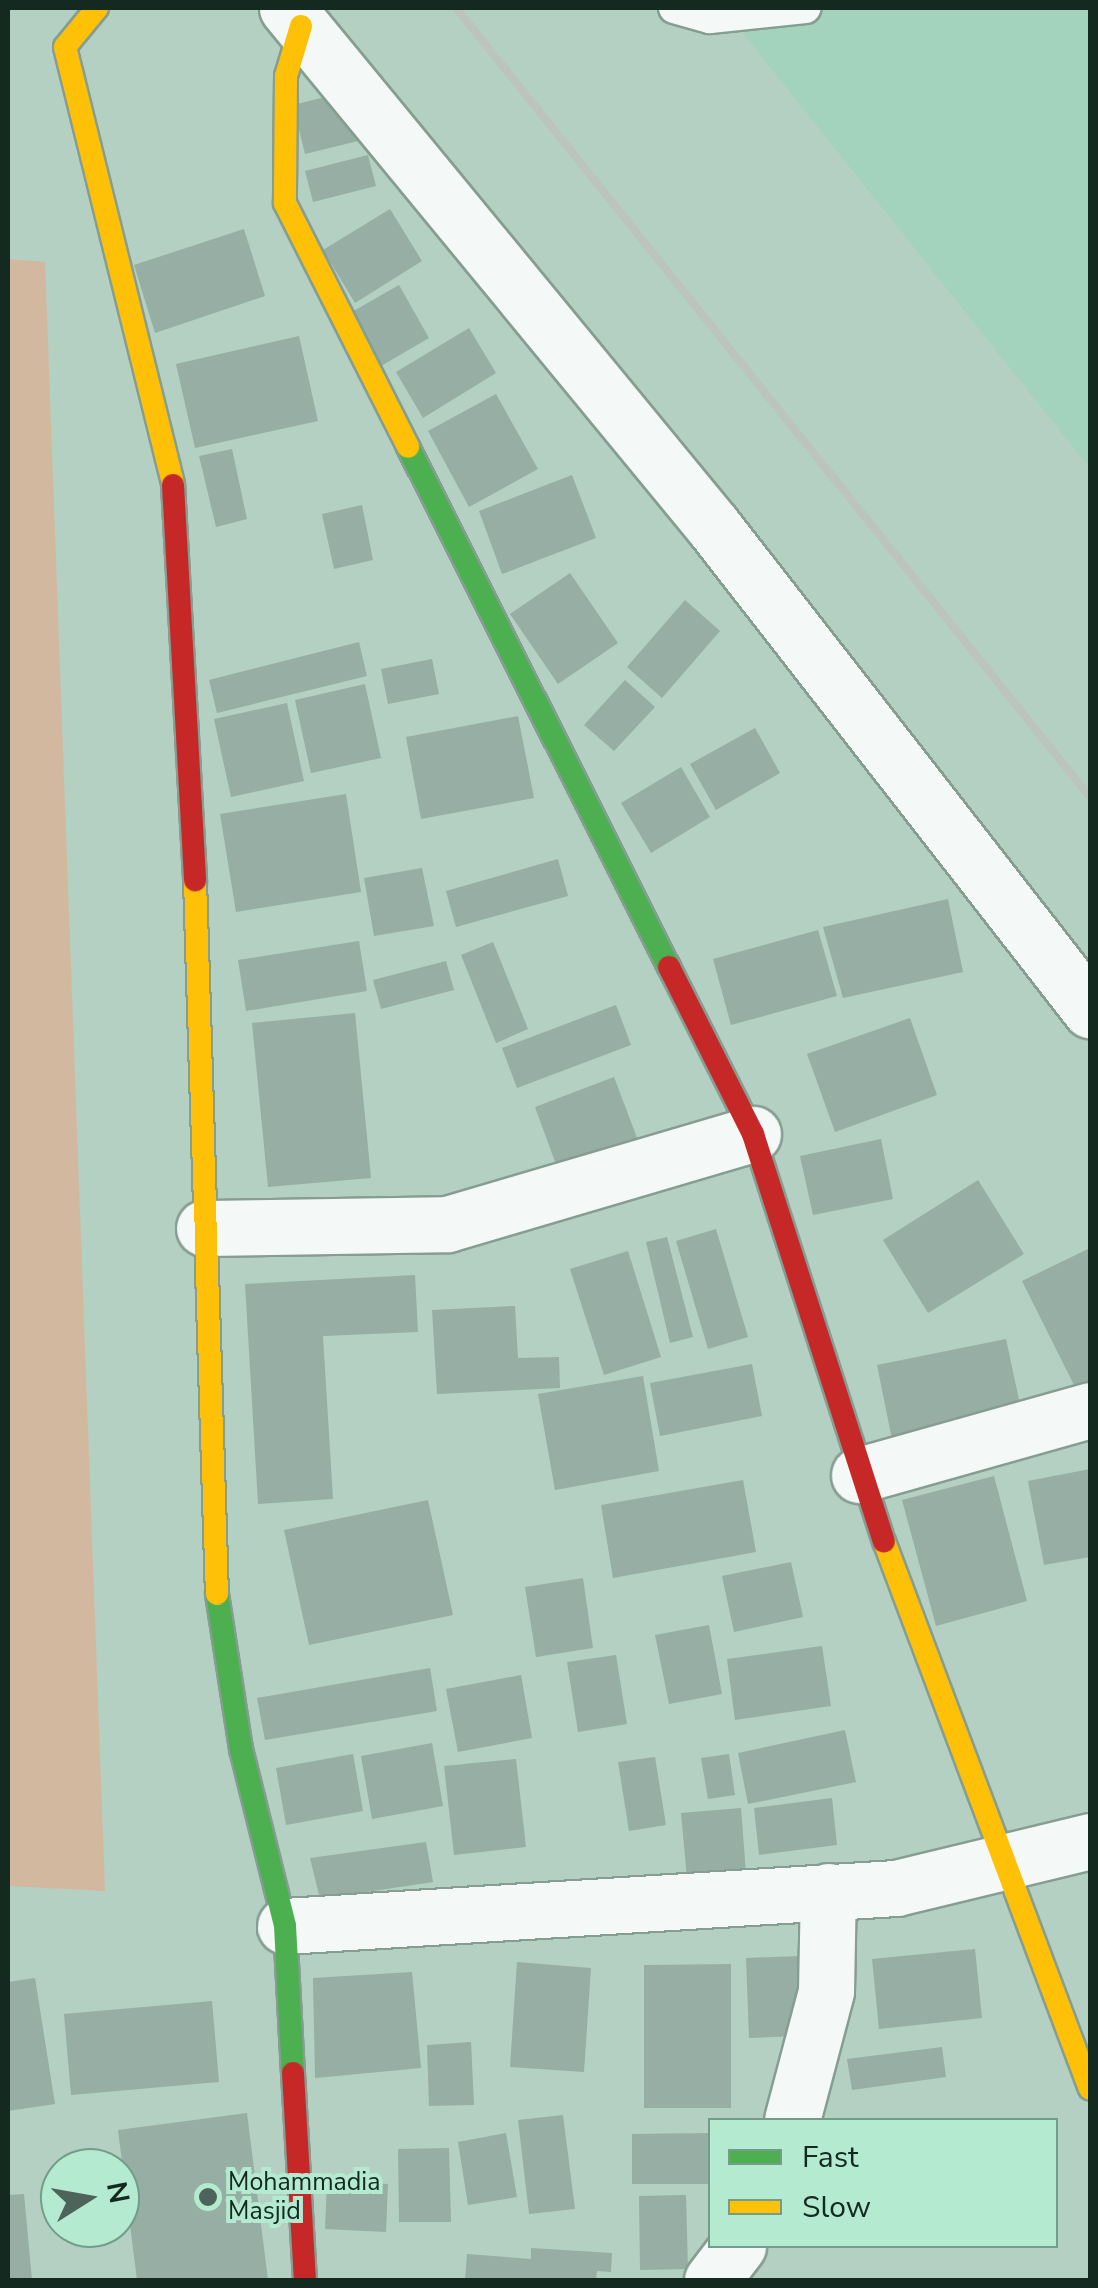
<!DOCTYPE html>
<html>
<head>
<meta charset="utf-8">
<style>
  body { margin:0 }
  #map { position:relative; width:1098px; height:2288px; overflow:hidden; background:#b3d0c2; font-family:"Nunito Sans",sans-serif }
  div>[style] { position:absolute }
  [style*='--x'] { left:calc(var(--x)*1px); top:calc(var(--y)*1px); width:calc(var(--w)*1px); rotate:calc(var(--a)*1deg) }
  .built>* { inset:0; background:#a3d3bc }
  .green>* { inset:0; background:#d3b8a0 }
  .building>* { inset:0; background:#96aea3 }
  .roads { filter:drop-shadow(2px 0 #869d92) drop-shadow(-2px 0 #869d92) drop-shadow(0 2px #869d92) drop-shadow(0 -2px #869d92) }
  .lane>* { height:30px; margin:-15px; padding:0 15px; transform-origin:15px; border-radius:15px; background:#f4f8f6 }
  .street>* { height:55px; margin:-27.5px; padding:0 27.5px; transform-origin:27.5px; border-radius:27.5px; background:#f4f8f6 }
  .fast>* { height:22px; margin:-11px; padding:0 11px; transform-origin:11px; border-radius:11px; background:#4caf50 }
  .slow>* { height:22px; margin:-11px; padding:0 11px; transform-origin:11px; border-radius:11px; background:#ffc107 }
  .jam>* { height:22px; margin:-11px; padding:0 11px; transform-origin:11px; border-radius:11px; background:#c62828 }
  .rail>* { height:8px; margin:-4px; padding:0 4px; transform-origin:4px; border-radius:4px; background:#bcc4c0 }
  .dots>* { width:28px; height:28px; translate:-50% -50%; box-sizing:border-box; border:5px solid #b3ead0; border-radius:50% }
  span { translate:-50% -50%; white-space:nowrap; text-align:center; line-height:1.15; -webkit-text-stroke:8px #b3ead0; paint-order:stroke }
  .poi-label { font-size:25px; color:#142a20 }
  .left { translate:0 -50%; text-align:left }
  .frame { position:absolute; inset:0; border:10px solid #142a20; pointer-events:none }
  .legend { position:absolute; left:708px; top:2118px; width:350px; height:130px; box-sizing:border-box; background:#b3ead0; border:2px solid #739d8a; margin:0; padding:12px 18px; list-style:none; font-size:30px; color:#142a20 }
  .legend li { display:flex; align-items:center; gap:20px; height:50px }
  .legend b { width:50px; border:2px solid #739d8a }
  .north { position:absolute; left:40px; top:2148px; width:100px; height:100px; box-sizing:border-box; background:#b3ead0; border:2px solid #739d8a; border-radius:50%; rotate:79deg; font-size:28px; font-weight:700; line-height:40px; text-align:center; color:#142a20 }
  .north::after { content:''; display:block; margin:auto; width:35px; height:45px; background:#4c6459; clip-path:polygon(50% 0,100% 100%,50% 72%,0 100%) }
</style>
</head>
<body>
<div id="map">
  <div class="built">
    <div style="clip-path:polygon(723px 8px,1090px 8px,1090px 468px)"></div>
  </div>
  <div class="green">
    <div style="clip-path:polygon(8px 259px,45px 262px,105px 1891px,8px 1886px)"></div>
  </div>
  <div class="building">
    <div style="clip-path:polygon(349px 91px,362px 140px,305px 154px,293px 105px)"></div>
    <div style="clip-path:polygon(368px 155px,376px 186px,313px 202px,305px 171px)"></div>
    <div style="clip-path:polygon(390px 209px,422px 261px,355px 303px,323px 250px)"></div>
    <div style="clip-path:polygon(244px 229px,265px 296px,155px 333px,134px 265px)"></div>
    <div style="clip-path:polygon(399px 285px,429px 338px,381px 366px,350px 313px)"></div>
    <div style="clip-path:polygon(469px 328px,496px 373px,423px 418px,396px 372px)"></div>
    <div style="clip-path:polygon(299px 336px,318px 421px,195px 448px,176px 364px)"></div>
    <div style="clip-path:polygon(496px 394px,538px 469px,469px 507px,428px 431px)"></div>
    <div style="clip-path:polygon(232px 449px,247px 519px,216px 527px,199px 456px)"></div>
    <div style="clip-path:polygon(572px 475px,596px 538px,502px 574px,479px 511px)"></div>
    <div style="clip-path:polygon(362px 505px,373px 560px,334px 569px,322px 514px)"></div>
    <div style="clip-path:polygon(570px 573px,618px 643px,558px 684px,510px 614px)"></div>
    <div style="clip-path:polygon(685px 600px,720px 631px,662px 698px,627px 667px)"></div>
    <div style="clip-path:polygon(359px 642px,367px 676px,217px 713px,209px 680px)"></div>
    <div style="clip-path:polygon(432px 659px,439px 694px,388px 704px,381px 669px)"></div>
    <div style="clip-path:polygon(625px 680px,655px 707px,614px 751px,584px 725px)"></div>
    <div style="clip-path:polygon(365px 684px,381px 758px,311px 773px,295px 700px)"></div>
    <div style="clip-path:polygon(287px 703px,304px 781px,231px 797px,214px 719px)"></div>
    <div style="clip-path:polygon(518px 716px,534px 798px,421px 819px,406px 737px)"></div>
    <div style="clip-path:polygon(755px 728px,780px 773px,716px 810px,690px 764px)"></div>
    <div style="clip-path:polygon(681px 767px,710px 817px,651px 853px,621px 803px)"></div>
    <div style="clip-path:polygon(346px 794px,361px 892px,236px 912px,220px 814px)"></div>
    <div style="clip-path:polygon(558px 859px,568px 896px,456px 927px,446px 891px)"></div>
    <div style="clip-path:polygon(422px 868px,434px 926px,374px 936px,364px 878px)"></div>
    <div style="clip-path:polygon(948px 899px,963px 972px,843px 998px,823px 927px)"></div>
    <div style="clip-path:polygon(818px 930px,837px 996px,731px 1025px,713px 959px)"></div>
    <div style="clip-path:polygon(359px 941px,367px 991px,246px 1011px,238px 960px)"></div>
    <div style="clip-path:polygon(493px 942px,528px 1029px,496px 1043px,461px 955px)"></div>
    <div style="clip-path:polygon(446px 961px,454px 990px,381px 1009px,373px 980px)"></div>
    <div style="clip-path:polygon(616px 1005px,631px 1045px,517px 1088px,502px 1048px)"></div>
    <div style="clip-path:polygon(355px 1013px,371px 1178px,268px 1187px,252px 1023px)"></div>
    <div style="clip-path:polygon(910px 1018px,937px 1095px,835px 1132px,807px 1054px)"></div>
    <div style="clip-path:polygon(614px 1077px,642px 1151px,562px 1181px,535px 1107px)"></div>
    <div style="clip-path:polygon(881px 1139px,893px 1199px,813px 1215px,800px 1156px)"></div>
    <div style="clip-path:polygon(978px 1180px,1024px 1254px,928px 1313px,883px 1240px)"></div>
    <div style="clip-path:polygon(716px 1229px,748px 1337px,708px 1349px,676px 1241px)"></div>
    <div style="clip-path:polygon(667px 1237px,693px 1337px,670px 1343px,646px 1242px)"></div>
    <div style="clip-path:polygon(1090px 1248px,1090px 1382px,1076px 1389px,1022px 1281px)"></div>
    <div style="clip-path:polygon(628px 1251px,661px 1357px,604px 1375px,570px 1269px)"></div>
    <div style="clip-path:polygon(415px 1275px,418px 1332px,323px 1336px,333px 1499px,258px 1504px,245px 1284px)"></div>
    <div style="clip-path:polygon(515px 1306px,518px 1358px,559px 1357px,560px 1388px,437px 1394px,432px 1310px)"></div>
    <div style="clip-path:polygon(1006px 1339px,1024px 1423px,894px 1449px,877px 1365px)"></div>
    <div style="clip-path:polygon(752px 1364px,762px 1416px,660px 1436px,650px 1383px)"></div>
    <div style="clip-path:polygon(643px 1376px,659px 1471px,555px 1490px,538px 1394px)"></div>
    <div style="clip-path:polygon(1090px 1469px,1090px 1557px,1044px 1565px,1028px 1481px)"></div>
    <div style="clip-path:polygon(994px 1476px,1027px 1601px,936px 1626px,902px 1500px)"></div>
    <div style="clip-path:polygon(743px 1480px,756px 1552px,613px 1578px,601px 1505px)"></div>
    <div style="clip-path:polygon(428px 1500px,453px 1615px,309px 1645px,284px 1530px)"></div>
    <div style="clip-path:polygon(791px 1562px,803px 1617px,734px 1632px,722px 1576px)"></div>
    <div style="clip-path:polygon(583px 1578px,593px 1648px,536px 1657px,525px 1587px)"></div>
    <div style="clip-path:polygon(709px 1625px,722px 1694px,669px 1704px,655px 1635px)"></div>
    <div style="clip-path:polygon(822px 1646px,831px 1706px,735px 1720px,727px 1659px)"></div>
    <div style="clip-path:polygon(616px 1655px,627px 1724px,578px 1732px,567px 1662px)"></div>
    <div style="clip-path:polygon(430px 1668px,437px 1711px,265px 1740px,257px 1698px)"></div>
    <div style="clip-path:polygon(521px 1675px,532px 1738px,458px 1752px,446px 1689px)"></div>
    <div style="clip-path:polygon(845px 1730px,856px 1782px,748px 1804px,738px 1753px)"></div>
    <div style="clip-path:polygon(432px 1743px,443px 1806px,372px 1819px,361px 1756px)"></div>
    <div style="clip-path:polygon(353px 1754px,363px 1811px,286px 1825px,276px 1768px)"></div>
    <div style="clip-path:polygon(729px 1754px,735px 1795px,708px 1799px,701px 1758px)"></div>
    <div style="clip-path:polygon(655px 1757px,666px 1825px,629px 1831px,618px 1762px)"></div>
    <div style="clip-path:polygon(516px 1759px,526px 1847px,454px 1855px,444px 1766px)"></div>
    <div style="clip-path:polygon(832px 1798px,837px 1845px,759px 1855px,754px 1808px)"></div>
    <div style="clip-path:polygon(741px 1808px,746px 1874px,687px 1878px,681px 1813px)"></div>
    <div style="clip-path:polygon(426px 1842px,433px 1882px,320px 1899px,310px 1858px)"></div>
    <div style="clip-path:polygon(975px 1949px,982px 2018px,879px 2029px,872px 1959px)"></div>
    <div style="clip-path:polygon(798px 1956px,801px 2036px,749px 2038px,746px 1958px)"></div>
    <div style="clip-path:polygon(517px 1962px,591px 1968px,584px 2072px,510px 2067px)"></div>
    <div style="clip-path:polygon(731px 1964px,731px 2108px,644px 2108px,644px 1965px)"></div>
    <div style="clip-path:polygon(412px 1972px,421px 2068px,315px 2078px,313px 1978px)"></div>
    <div style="clip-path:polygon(35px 1978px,55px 2104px,8px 2111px,8px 1982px)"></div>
    <div style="clip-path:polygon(212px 2001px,219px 2082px,71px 2095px,64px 2014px)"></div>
    <div style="clip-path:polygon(471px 2042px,474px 2105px,429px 2106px,427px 2045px)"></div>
    <div style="clip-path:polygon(942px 2047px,946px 2077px,852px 2090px,847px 2059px)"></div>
    <div style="clip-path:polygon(247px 2113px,268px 2280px,137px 2280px,118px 2130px)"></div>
    <div style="clip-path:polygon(563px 2115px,575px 2209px,529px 2214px,518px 2120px)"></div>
    <div style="clip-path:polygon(506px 2133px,517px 2197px,468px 2205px,458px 2142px)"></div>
    <div style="clip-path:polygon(710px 2133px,710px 2184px,632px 2184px,632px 2134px)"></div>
    <div style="clip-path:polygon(449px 2148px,451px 2222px,399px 2222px,398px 2149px)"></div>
    <div style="clip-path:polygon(327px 2181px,388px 2184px,386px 2232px,325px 2229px)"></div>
    <div style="clip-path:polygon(24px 2194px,32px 2280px,8px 2280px,8px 2195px)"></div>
    <div style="clip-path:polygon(686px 2195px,688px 2269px,640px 2270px,639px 2196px)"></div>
    <div style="clip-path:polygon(531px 2248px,612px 2253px,611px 2272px,597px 2271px,596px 2280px,465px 2280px,467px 2254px,531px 2259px)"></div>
  </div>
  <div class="roads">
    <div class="lane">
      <div style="--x:674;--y:8;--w:37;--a:16"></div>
      <div style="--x:710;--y:18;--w:96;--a:-6"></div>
    </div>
    <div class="street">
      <div style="--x:287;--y:8;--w:671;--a:50.57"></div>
      <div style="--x:713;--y:526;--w:614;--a:52.08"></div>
      <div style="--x:204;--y:1228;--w:243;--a:-0.9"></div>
      <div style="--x:447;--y:1224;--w:319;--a:-16.4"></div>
      <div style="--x:859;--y:1475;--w:240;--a:-15.7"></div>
      <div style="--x:285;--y:1926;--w:612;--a:-3.56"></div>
      <div style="--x:896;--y:1888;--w:200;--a:-13.6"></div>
      <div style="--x:792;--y:2120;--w:133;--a:-75.2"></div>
      <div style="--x:826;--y:1991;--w:100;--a:-88.9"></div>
      <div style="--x:712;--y:2280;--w:43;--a:-52.6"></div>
    </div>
    <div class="fast">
      <div style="--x:408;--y:447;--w:582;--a:63.35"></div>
      <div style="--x:217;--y:1594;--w:157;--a:81.2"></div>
      <div style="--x:241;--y:1749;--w:182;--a:76"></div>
      <div style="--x:285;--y:1926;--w:147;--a:86.9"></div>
    </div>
    <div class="slow">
      <div style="--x:97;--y:8;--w:50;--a:129.4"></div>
      <div style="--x:65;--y:47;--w:451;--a:76.1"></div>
      <div style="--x:301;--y:26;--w:52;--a:106.7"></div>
      <div style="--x:286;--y:76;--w:127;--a:90.5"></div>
      <div style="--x:285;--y:203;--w:273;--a:63.2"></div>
      <div style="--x:195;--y:880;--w:714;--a:88.24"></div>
      <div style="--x:884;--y:1541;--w:585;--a:69.4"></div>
    </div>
    <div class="jam">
      <div style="--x:173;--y:485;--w:396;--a:86.8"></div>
      <div style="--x:669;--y:967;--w:187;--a:63.3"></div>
      <div style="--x:753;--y:1134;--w:428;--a:72.2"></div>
      <div style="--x:293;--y:2073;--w:207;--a:86.7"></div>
    </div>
  </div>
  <div class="rail">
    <div style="--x:456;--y:8;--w:1012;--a:51.22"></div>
  </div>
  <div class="dots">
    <div style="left:208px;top:2197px;background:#4c6459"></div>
  </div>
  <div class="poi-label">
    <span class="left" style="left:228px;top:2197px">Mohammadia<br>Masjid</span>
  </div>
  <div class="frame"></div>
  <ul class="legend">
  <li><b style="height:12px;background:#4caf50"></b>Fast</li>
  <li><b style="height:12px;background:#ffc107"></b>Slow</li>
  </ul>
  <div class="north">N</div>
</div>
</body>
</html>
